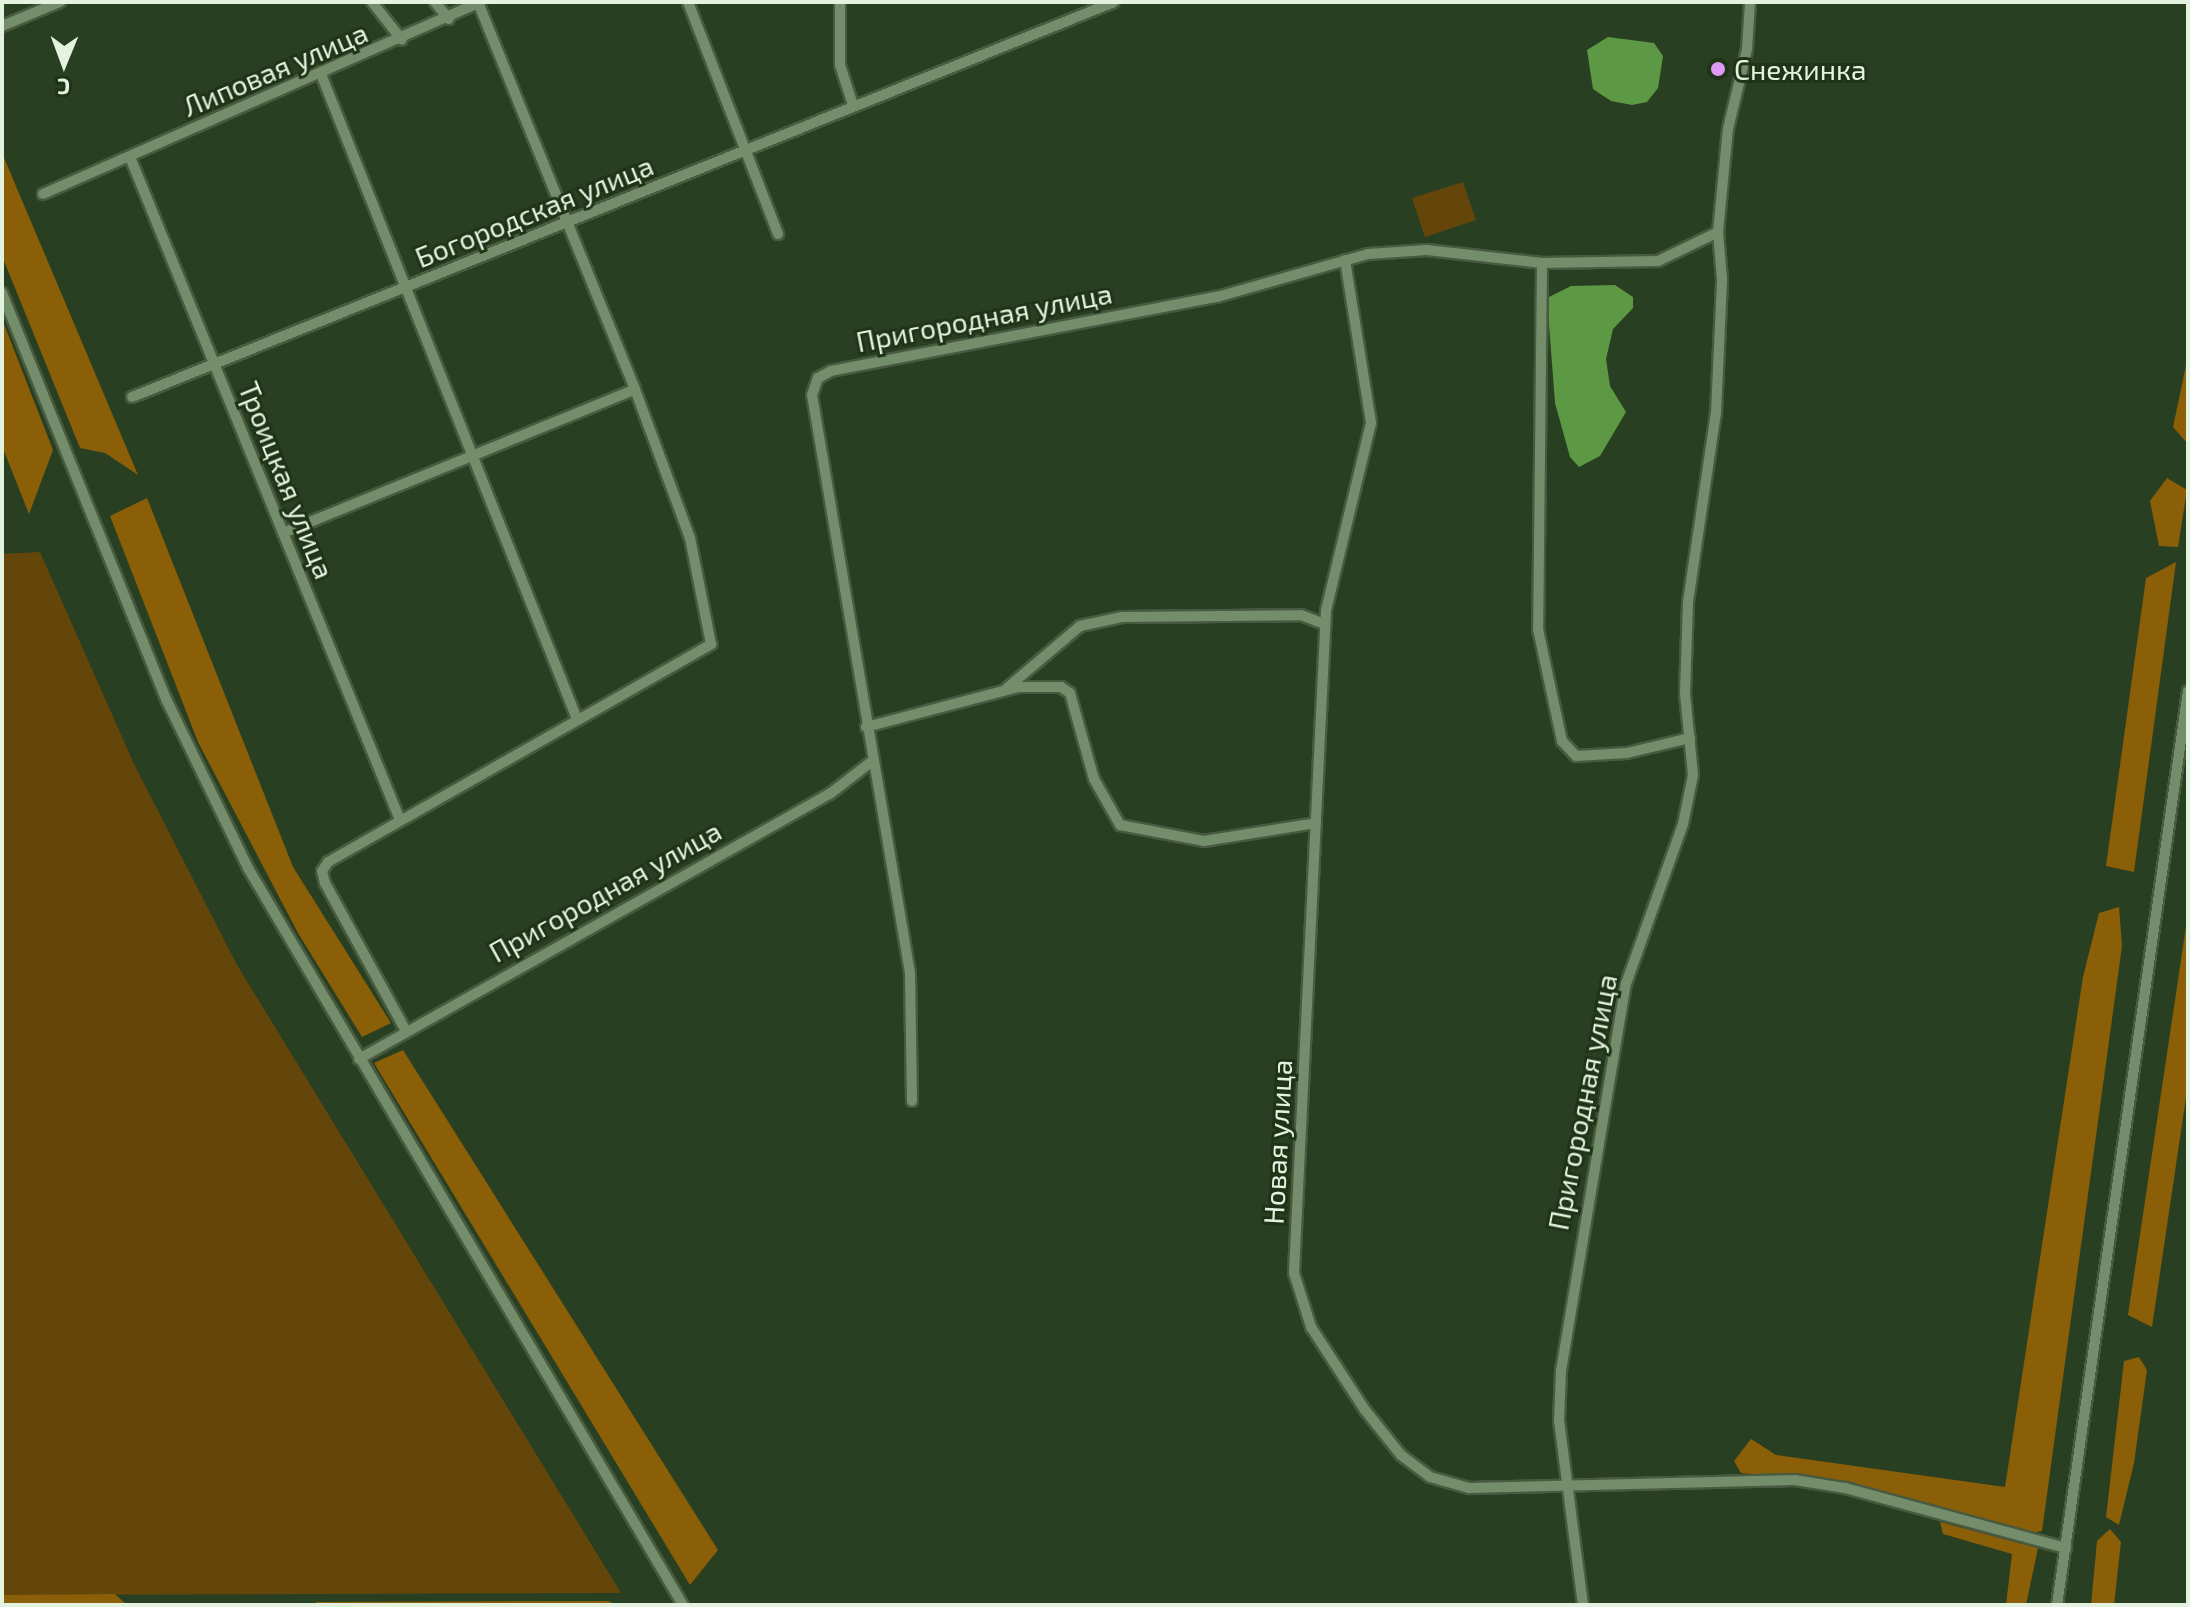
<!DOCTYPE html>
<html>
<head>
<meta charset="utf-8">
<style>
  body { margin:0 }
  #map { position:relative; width:2190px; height:1607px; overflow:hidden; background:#293f21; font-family:"Exo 2",sans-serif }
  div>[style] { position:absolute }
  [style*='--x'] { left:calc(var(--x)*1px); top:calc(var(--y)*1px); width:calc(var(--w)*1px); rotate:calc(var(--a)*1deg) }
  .green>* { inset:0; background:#65460a }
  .forest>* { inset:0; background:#8a5f07 }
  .water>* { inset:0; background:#5d9844 }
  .roads { filter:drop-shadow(2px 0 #485a40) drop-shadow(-2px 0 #485a40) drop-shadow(0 2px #485a40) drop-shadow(0 -2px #485a40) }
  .minor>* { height:10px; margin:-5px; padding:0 5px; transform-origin:5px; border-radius:5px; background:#748d6b }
  .dots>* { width:22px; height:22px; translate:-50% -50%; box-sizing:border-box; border:4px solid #1f3417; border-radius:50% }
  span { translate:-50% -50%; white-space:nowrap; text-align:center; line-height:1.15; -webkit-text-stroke:6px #1f3417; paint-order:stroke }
  .street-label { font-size:28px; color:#e4f2e0 }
  .poi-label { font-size:28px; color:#e4f2e0 }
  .left { translate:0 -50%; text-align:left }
  .frame { position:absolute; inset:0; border:4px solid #e4f2e0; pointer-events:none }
  .north { position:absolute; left:24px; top:24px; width:80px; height:80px; -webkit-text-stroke:6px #1f3417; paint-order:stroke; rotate:181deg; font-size:22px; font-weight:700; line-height:32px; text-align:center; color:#e4f2e0 }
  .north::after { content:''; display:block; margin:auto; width:28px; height:36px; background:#e4f2e0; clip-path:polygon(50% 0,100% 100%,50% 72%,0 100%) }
</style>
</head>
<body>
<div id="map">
  <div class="green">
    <div style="clip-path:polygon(1463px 182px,1476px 220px,1425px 237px,1412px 198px)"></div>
    <div style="clip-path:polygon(40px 552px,134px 764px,237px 965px,621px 1593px,2px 1595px,2px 554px)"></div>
  </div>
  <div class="forest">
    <div style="clip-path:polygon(2px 153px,138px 475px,105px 453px,80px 448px,2px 256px)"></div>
    <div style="clip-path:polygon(2px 319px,53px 450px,29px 514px,2px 446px)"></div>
    <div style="clip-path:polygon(2188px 356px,2188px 444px,2173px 427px)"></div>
    <div style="clip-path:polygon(2167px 478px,2187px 490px,2178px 547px,2159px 546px,2150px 501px)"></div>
    <div style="clip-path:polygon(147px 498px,293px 867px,391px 1023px,362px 1037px,298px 933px,198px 742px,110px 516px)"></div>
    <div style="clip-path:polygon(2176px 562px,2134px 872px,2106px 866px,2146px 578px)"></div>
    <div style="clip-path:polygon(2119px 907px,2122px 946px,2042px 1531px,2033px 1533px,1822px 1480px,1741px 1473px,1734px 1461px,1751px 1439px,1776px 1455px,2005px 1487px,2083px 977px,2099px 913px)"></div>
    <div style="clip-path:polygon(2188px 913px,2188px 1084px,2152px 1327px,2128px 1315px)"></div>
    <div style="clip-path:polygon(403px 1050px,718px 1550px,690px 1585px,374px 1063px)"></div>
    <div style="clip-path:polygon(2139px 1357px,2147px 1370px,2134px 1463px,2119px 1525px,2106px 1517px,2124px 1361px)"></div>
    <div style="clip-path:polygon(1940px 1522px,2038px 1548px,2026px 1605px,2006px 1605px,2012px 1554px,1943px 1534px)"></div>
    <div style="clip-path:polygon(2110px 1529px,2121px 1542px,2114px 1605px,2091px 1605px,2097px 1541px)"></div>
    <div style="clip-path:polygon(115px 1594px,127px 1605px,2px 1605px,2px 1595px)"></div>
    <div style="clip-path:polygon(608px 1601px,617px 1605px,316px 1605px,316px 1602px)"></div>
  </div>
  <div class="water">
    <div style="clip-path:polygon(1608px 37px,1654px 43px,1663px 56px,1658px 88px,1647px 102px,1632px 105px,1611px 101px,1593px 89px,1587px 50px)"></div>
    <div style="clip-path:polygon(1615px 285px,1633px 297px,1633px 308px,1613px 329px,1606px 359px,1610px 386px,1626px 412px,1600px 456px,1579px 467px,1570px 457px,1555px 403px,1547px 298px,1571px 286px)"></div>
  </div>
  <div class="roads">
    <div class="minor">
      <div style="--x:372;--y:2;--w:48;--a:51.7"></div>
      <div style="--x:435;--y:2;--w:22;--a:51"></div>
      <div style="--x:688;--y:2;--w:249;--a:68.8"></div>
      <div style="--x:840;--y:2;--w:63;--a:90"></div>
      <div style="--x:840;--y:65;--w:42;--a:72"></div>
      <div style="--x:2;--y:26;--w:63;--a:-22.5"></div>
      <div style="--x:321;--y:74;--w:694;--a:68.35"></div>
      <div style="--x:130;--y:157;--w:716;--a:67.84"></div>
      <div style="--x:43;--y:194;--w:478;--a:-23.7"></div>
      <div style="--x:1345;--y:260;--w:165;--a:80.9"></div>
      <div style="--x:1371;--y:423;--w:193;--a:103.5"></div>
      <div style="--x:1326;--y:611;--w:663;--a:92.77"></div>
      <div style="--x:1294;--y:1273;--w:57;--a:72.5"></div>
      <div style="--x:1311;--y:1327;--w:99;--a:57"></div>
      <div style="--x:1365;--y:1410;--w:58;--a:51.3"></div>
      <div style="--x:1401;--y:1455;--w:36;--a:37"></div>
      <div style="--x:1430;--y:1477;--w:41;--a:15.8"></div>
      <div style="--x:1469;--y:1488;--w:326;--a:-1.4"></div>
      <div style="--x:1795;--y:1480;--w:51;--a:9.1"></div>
      <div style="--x:1845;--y:1488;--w:229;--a:15.2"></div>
      <div style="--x:1542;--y:263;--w:366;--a:90.6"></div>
      <div style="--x:1538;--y:629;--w:115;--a:77.9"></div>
      <div style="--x:1562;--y:741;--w:21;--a:47"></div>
      <div style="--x:1576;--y:756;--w:51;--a:-3.4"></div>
      <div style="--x:1627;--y:753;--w:65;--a:-13.4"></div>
      <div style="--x:2;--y:293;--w:440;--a:68"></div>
      <div style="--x:167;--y:701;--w:186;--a:64.1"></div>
      <div style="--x:248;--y:868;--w:856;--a:59.45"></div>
      <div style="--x:132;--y:397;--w:1058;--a:-21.91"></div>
      <div style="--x:283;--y:533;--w:380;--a:-22.2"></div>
      <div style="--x:1007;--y:688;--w:96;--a:-40.3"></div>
      <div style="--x:1080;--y:626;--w:43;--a:-12.1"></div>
      <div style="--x:1122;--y:617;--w:179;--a:-0.6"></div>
      <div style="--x:1301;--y:615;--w:26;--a:21"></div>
      <div style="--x:866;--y:727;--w:157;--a:-14.7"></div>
      <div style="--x:1018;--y:687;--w:43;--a:0"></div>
      <div style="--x:1061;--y:687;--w:11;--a:34"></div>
      <div style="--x:1070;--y:693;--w:89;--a:74.4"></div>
      <div style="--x:1094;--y:779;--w:53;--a:60.5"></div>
      <div style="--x:1120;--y:825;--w:86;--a:10.8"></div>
      <div style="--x:1204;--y:841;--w:113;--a:-9.1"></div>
      <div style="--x:406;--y:1031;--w:169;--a:-118.7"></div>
      <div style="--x:325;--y:883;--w:12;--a:-104"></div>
      <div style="--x:322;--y:871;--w:11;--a:-56"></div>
      <div style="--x:328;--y:862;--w:441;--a:-29.6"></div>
      <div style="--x:711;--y:644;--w:108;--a:-101.2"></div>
      <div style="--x:690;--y:538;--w:159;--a:-110.3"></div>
      <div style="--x:635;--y:389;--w:417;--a:-112.1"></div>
      <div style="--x:359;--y:1059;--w:542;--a:-29.4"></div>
      <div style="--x:831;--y:793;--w:51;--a:-37.8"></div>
      <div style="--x:912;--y:1101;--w:128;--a:-90.9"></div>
      <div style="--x:910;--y:973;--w:586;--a:-99.62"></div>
      <div style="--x:812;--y:395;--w:18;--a:-71"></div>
      <div style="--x:818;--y:378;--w:15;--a:-28"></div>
      <div style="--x:831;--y:371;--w:393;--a:-10.9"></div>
      <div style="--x:1217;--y:297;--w:157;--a:-15.9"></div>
      <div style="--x:1368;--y:254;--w:59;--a:-3.9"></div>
      <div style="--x:1427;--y:250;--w:116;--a:6.4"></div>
      <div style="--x:1542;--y:263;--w:116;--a:-1"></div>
      <div style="--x:1658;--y:261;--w:67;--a:-25.8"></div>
      <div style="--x:1583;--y:1605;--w:186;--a:-97.4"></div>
      <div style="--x:1559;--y:1421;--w:50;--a:-87.7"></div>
      <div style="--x:1561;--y:1371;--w:392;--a:-80.5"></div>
      <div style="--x:1626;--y:984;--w:170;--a:-70.4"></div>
      <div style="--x:1683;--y:824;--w:50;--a:-78.5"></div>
      <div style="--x:1693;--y:775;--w:82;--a:-95.6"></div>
      <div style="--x:1685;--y:693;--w:91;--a:-88.1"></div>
      <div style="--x:1688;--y:602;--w:191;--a:-81.6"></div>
      <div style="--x:1716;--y:413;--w:134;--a:-87.4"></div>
      <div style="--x:1722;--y:279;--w:47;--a:-94.9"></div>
      <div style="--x:1718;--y:232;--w:103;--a:-84.5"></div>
      <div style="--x:1728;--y:129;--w:82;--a:-76.6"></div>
      <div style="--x:1747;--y:49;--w:47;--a:-86.3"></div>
      <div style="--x:2057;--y:1605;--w:923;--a:-81.84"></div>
    </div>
  </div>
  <div class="dots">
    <div style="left:1718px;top:69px;background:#dd99f3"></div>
  </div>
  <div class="street-label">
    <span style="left:275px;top:69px;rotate:-23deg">Липовая улица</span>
    <span style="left:534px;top:211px;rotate:-22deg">Богородская улица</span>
    <span style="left:984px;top:317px;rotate:-11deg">Пригородная улица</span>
    <span style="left:287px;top:480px;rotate:68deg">Троицкая улица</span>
    <span style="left:605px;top:891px;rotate:-29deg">Пригородная улица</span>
    <span style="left:1582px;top:1102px;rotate:-79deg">Пригородная улица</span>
    <span style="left:1277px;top:1142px;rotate:-87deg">Новая улица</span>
  </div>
  <div class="poi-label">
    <span class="left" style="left:1734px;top:69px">Снежинка</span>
  </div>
  <div class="frame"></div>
  <div class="north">С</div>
</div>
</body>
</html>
